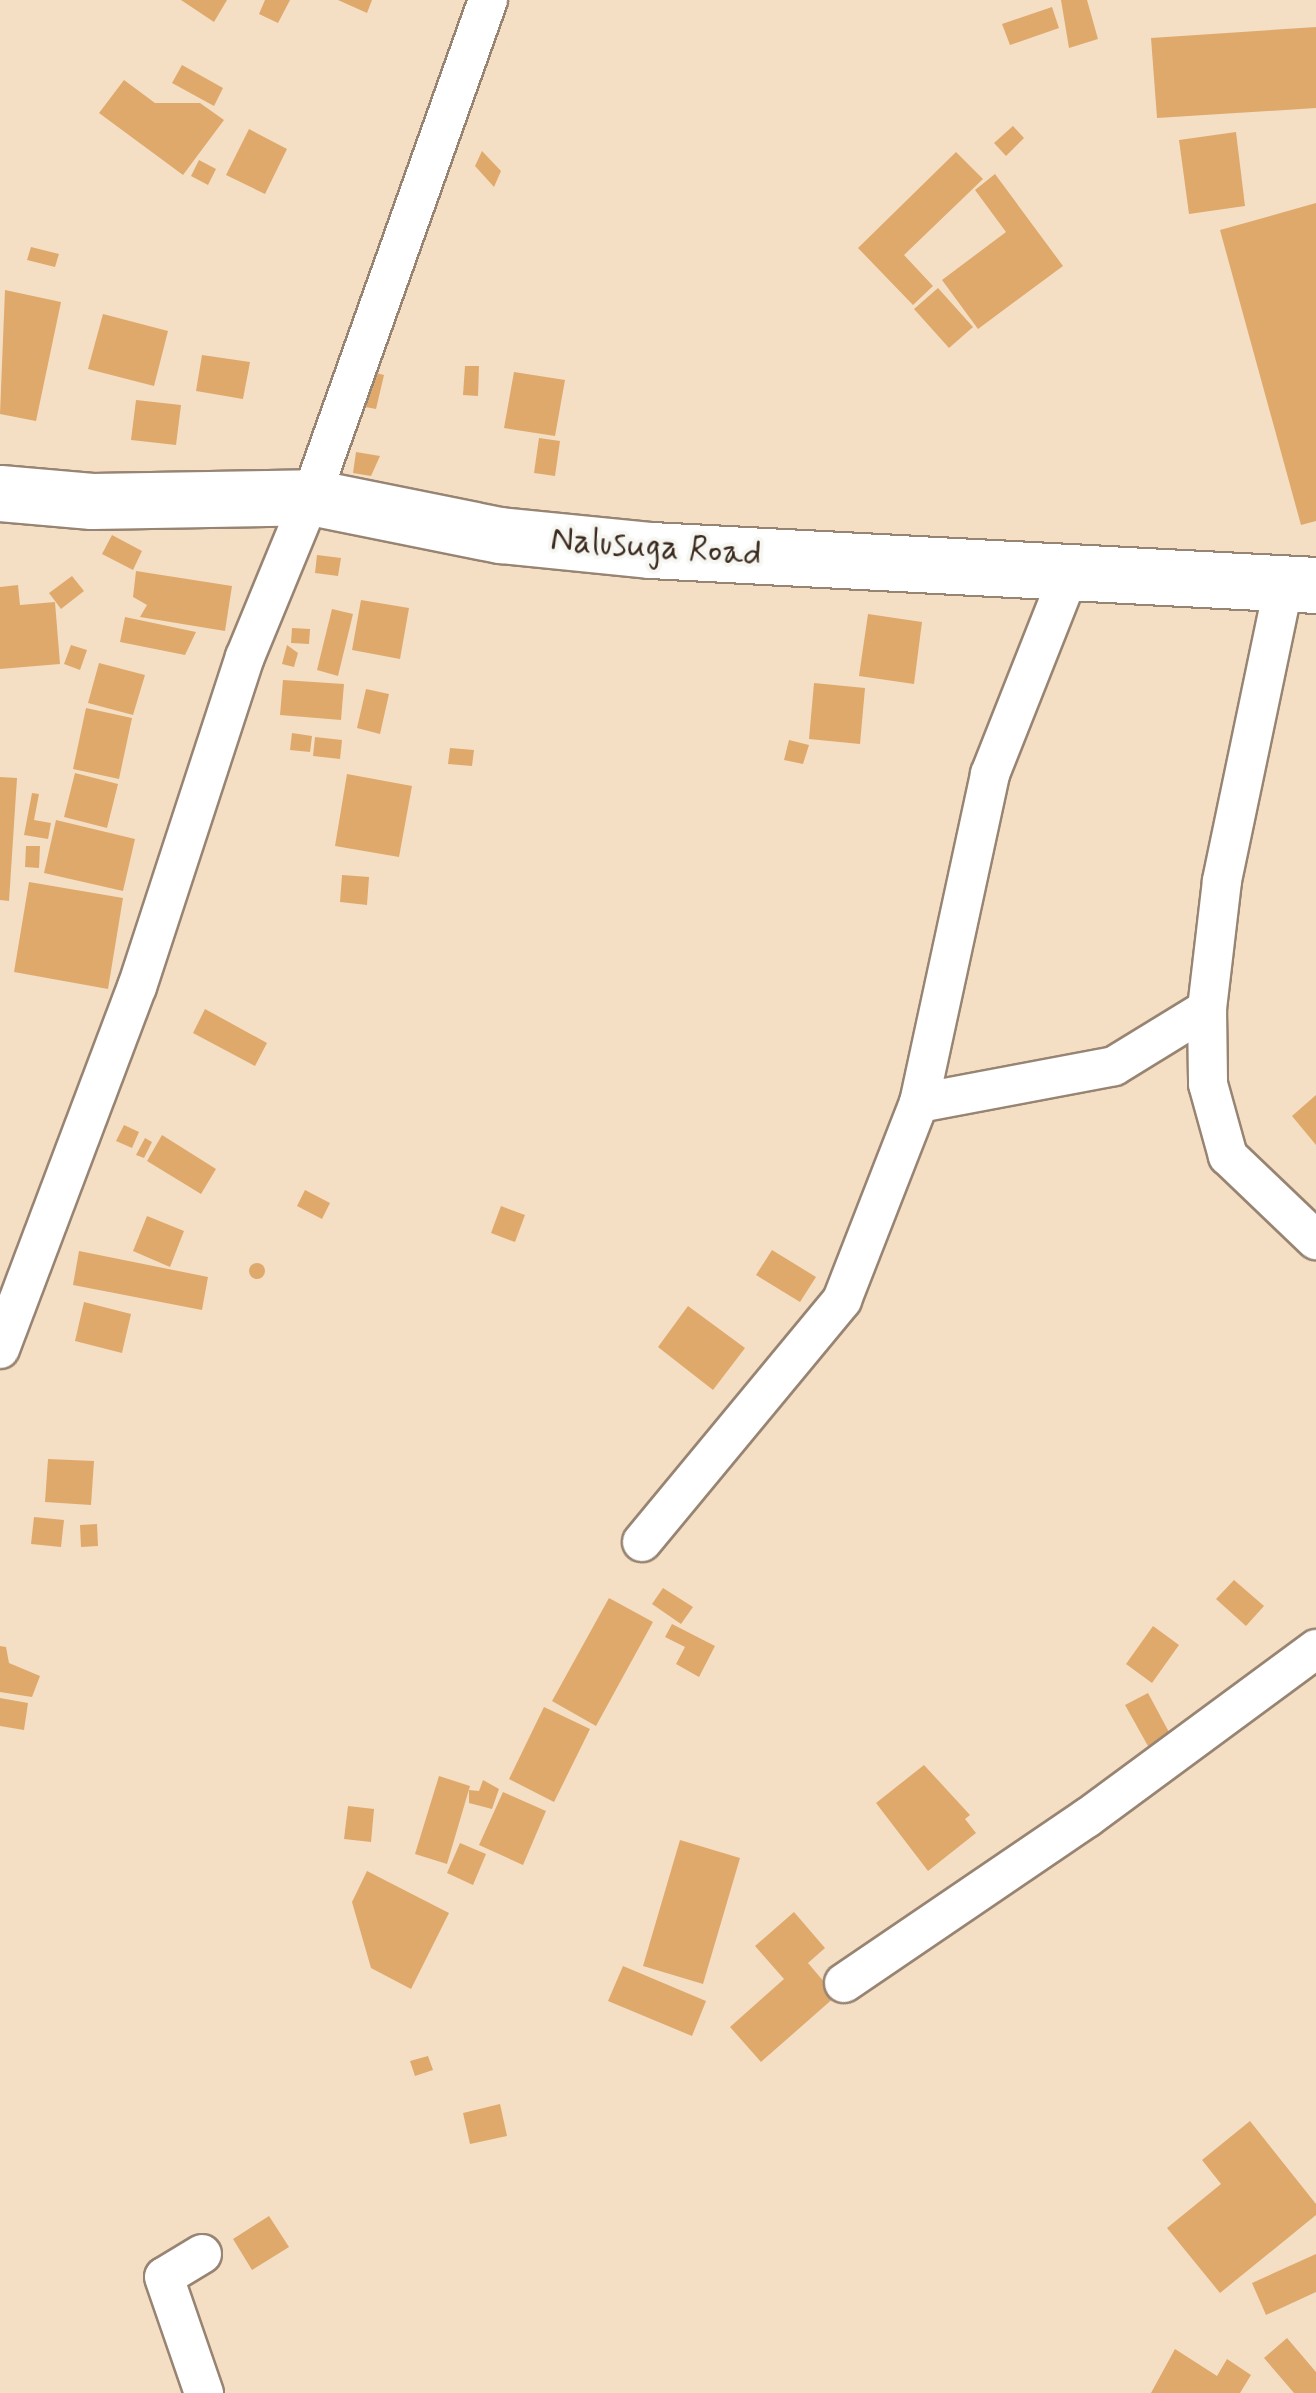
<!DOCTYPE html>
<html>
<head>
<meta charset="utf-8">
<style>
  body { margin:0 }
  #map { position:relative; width:1316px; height:2393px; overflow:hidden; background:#f4dfc5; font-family:Mynerve,sans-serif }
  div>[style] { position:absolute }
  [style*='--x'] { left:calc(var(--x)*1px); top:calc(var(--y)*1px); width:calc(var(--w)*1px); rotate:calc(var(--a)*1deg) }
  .building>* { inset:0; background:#dfa96c }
  .round { border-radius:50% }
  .roads { filter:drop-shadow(2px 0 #988472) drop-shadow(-2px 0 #988472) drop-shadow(0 2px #988472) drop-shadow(0 -2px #988472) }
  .street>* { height:38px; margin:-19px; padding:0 19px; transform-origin:19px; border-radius:19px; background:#fff }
  .secondary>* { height:55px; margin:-27.5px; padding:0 27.5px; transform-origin:27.5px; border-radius:27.5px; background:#fff }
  span { translate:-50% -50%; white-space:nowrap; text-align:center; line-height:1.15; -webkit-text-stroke:8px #f6f6f2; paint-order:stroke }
  .street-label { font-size:35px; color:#3b2a1e }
</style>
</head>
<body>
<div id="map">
  <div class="building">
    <div style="clip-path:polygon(181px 0,227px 0,214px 22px)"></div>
    <div style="clip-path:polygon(265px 0,290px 0,278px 23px,259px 14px)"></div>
    <div style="clip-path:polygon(338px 0,372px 0,367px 13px)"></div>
    <div style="clip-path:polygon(1061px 0,1087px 0,1098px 39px,1069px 48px)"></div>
    <div style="clip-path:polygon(1052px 7px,1059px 28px,1010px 45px,1002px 24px)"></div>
    <div style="clip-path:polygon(1316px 27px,1316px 108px,1157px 118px,1151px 38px)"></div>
    <div style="clip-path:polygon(182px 65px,223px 88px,214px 106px,172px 83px)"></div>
    <div style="clip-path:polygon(124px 80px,155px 103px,200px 103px,224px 120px,183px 175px,99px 113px)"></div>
    <div style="clip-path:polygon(1013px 126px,1024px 138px,1006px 156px,994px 143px)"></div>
    <div style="clip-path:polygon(249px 129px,287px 149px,265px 194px,226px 175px)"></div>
    <div style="clip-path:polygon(1236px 132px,1245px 206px,1189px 214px,1179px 140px)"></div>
    <div style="clip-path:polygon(482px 151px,501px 171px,494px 187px,475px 166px)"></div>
    <div style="clip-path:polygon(956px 152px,983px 179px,904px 255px,933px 286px,913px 305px,858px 248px)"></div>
    <div style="clip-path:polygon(199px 160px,216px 169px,208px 185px,191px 176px)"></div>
    <div style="clip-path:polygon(995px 174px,1063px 266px,978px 329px,942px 280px,1006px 232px,975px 190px)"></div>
    <div style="clip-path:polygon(1316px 203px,1316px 521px,1301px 525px,1220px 230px)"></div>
    <div style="clip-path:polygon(31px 247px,59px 254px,55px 267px,27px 260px)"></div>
    <div style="clip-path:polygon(938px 288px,973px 327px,949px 348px,914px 309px)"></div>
    <div style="clip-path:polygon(5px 290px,61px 302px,36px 421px,0 414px)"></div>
    <div style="clip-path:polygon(103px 314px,168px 331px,154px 386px,88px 369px)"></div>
    <div style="clip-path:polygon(202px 355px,250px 362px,243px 399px,196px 391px)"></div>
    <div style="clip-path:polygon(465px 366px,479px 366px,478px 396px,463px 395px)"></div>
    <div style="clip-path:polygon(368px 371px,384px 375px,376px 409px,360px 406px)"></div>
    <div style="clip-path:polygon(514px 372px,565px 380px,555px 436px,504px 428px)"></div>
    <div style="clip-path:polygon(136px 400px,181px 405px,176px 445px,131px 440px)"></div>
    <div style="clip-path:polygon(539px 438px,560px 441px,555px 476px,534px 473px)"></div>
    <div style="clip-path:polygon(356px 452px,380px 456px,371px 476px,353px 473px)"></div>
    <div style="clip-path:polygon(112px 535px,142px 551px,133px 570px,102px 554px)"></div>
    <div style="clip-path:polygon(317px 555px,341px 558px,338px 576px,315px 573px)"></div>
    <div style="clip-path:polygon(136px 571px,232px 586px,225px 631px,140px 617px,147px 605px,133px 597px)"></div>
    <div style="clip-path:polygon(72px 576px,84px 591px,61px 609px,49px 593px)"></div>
    <div style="clip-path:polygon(18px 585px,20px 605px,55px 602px,60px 664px,0 669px,0 587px)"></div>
    <div style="clip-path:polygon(361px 600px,409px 608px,400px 659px,352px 650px)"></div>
    <div style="clip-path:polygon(332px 609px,353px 614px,338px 676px,317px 670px)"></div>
    <div style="clip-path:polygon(868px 614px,922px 622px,914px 684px,859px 676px)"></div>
    <div style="clip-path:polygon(125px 617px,196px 632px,185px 655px,120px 642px)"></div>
    <div style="clip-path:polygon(292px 628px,310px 629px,309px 644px,291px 643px)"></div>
    <div style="clip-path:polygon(71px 645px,87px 650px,80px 670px,64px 664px)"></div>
    <div style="clip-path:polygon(287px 645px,298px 653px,294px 667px,282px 664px)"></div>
    <div style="clip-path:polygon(99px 663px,145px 675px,133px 715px,88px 703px)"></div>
    <div style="clip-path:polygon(283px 680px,344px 684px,341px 720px,280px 715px)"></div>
    <div style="clip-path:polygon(814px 683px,865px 688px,860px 744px,809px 739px)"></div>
    <div style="clip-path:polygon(366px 689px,389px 694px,380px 734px,357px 728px)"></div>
    <div style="clip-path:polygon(86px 708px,132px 718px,119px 779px,73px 769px)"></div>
    <div style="clip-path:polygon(292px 733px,312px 736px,310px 752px,290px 750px)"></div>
    <div style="clip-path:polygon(315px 737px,342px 740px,340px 759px,313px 756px)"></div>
    <div style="clip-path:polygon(789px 740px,809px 745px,803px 764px,784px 760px)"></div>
    <div style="clip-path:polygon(450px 748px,474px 750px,472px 766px,448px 764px)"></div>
    <div style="clip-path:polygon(75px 773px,118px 784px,107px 828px,64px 817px)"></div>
    <div style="clip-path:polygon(347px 774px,412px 786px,399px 857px,335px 846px)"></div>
    <div style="clip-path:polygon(0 777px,17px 778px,9px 901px,0 900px)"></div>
    <div style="clip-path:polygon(32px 793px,39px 794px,34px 820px,51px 823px,48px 839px,24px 835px)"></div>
    <div style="clip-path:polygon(56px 820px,135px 839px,123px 891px,44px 873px)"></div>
    <div style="clip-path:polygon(26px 846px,40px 846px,39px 868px,25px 867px)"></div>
    <div style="clip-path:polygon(342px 875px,369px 877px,367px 905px,340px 902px)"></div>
    <div style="clip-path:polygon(29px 882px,123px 898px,108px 989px,14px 972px)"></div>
    <div style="clip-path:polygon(205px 1009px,267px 1043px,255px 1066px,193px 1033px)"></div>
    <div style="clip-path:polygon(1316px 1095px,1316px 1145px,1292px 1116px)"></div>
    <div style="clip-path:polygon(124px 1125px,139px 1132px,132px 1148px,116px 1141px)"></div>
    <div style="clip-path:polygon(162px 1135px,216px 1169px,201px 1194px,147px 1161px)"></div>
    <div style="clip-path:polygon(145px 1138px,152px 1142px,144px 1158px,136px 1155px)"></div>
    <div style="clip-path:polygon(305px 1190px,330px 1203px,322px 1219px,297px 1206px)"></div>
    <div style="clip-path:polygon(501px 1206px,525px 1215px,515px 1242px,491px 1233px)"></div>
    <div style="clip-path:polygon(147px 1216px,184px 1231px,170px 1267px,133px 1251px)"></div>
    <div style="clip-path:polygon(772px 1250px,816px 1277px,800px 1302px,756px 1275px)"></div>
    <div style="clip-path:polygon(79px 1251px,208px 1277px,202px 1310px,73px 1285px)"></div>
    <div class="round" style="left:249px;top:1263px;width:16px;height:16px"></div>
    <div style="clip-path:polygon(84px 1302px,131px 1314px,122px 1353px,75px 1341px)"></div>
    <div style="clip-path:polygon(688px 1306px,745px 1348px,713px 1390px,658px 1347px)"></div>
    <div style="clip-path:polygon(48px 1459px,94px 1461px,91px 1505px,45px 1502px)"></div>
    <div style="clip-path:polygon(34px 1517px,64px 1520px,61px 1547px,31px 1544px)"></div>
    <div style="clip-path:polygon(97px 1524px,98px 1546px,81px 1547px,80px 1525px)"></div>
    <div style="clip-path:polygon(1234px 1580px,1264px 1606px,1246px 1626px,1216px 1599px)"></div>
    <div style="clip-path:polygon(663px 1588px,693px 1607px,681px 1624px,652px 1604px)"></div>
    <div style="clip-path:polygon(609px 1598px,653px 1622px,596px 1726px,552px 1701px)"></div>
    <div style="clip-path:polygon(672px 1624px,715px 1646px,699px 1677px,676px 1664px,685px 1647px,665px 1637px)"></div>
    <div style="clip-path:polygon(1153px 1626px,1179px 1645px,1152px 1683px,1126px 1664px)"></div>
    <div style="clip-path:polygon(0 1646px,6px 1647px,9px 1663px,40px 1676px,32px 1697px,0 1692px)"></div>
    <div style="clip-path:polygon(1148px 1693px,1170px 1734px,1148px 1746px,1125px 1705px)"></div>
    <div style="clip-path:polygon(0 1698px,28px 1703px,24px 1730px,0 1726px)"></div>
    <div style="clip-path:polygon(544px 1707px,590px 1729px,554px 1802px,509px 1779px)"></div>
    <div style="clip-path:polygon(924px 1765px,970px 1815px,965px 1819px,976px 1833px,928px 1871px,876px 1803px)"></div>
    <div style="clip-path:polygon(439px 1776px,470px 1786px,447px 1864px,415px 1854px)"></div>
    <div style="clip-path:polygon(483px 1780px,499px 1789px,492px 1809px,469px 1803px,469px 1790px,479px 1791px)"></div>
    <div style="clip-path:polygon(503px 1792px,546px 1811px,523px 1865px,479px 1845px)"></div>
    <div style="clip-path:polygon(348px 1806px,374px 1809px,371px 1842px,344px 1839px)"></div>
    <div style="clip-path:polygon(680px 1840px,740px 1858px,703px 1984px,643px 1966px)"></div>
    <div style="clip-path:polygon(460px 1843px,486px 1854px,473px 1885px,447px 1873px)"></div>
    <div style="clip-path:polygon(367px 1871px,449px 1913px,411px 1989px,371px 1968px,352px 1902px)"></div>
    <div style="clip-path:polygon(794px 1912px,825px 1948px,808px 1963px,836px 1996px,761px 2062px,730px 2027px,784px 1979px,755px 1946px)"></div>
    <div style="clip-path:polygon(623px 1966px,706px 2001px,692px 2036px,608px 2001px)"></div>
    <div style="clip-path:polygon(428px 2056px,433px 2070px,415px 2076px,410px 2061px)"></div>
    <div style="clip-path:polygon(500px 2104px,507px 2136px,470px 2144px,463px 2113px)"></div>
    <div style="clip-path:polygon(1250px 2121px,1316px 2204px,1316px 2215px,1220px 2293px,1167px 2228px,1221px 2184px,1202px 2160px)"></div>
    <div style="clip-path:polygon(269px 2216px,289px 2247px,252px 2270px,233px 2239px)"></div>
    <div style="clip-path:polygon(1316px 2254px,1316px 2292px,1266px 2315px,1252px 2283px)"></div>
    <div style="clip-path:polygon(1287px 2338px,1316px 2372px,1316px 2393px,1294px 2393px,1264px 2358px)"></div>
    <div style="clip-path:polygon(1175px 2349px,1217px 2376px,1227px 2359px,1251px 2375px,1240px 2393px,1151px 2393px)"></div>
  </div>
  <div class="roads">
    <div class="street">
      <div style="--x:1285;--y:579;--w:309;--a:101.8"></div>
      <div style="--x:1222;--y:881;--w:129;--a:96.7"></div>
      <div style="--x:1207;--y:1009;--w:75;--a:89.2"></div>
      <div style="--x:1208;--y:1084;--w:75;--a:74.5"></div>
      <div style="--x:1228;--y:1156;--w:122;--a:43.7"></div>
      <div style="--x:919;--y:1103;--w:337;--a:-77.8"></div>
      <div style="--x:990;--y:774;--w:223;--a:-68.4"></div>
      <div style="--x:0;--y:1349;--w:387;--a:-69.3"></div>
      <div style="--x:137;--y:987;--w:347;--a:-71.9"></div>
      <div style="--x:245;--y:657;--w:173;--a:-67.6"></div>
      <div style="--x:311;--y:497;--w:528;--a:-70.4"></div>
      <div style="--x:642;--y:1542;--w:314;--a:-50.4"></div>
      <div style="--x:842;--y:1300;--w:212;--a:-68.7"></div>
      <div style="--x:919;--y:1103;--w:198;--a:-10.7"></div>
      <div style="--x:1114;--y:1066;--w:109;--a:-31.5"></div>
      <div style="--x:844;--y:1983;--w:294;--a:-34.2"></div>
      <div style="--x:1087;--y:1818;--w:285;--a:-36.4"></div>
      <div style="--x:202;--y:2254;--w:44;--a:148.8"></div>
      <div style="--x:164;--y:2277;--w:123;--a:71"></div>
    </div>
    <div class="secondary">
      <div style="--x:0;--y:493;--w:92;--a:5"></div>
      <div style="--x:92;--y:501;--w:219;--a:-1"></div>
      <div style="--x:311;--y:497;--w:193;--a:11.4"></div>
      <div style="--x:500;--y:535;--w:152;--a:5.7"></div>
      <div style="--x:651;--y:550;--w:666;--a:3.01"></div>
    </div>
  </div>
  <div class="street-label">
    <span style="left:656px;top:547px;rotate:4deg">Nalusuga Road</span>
  </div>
</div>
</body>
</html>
